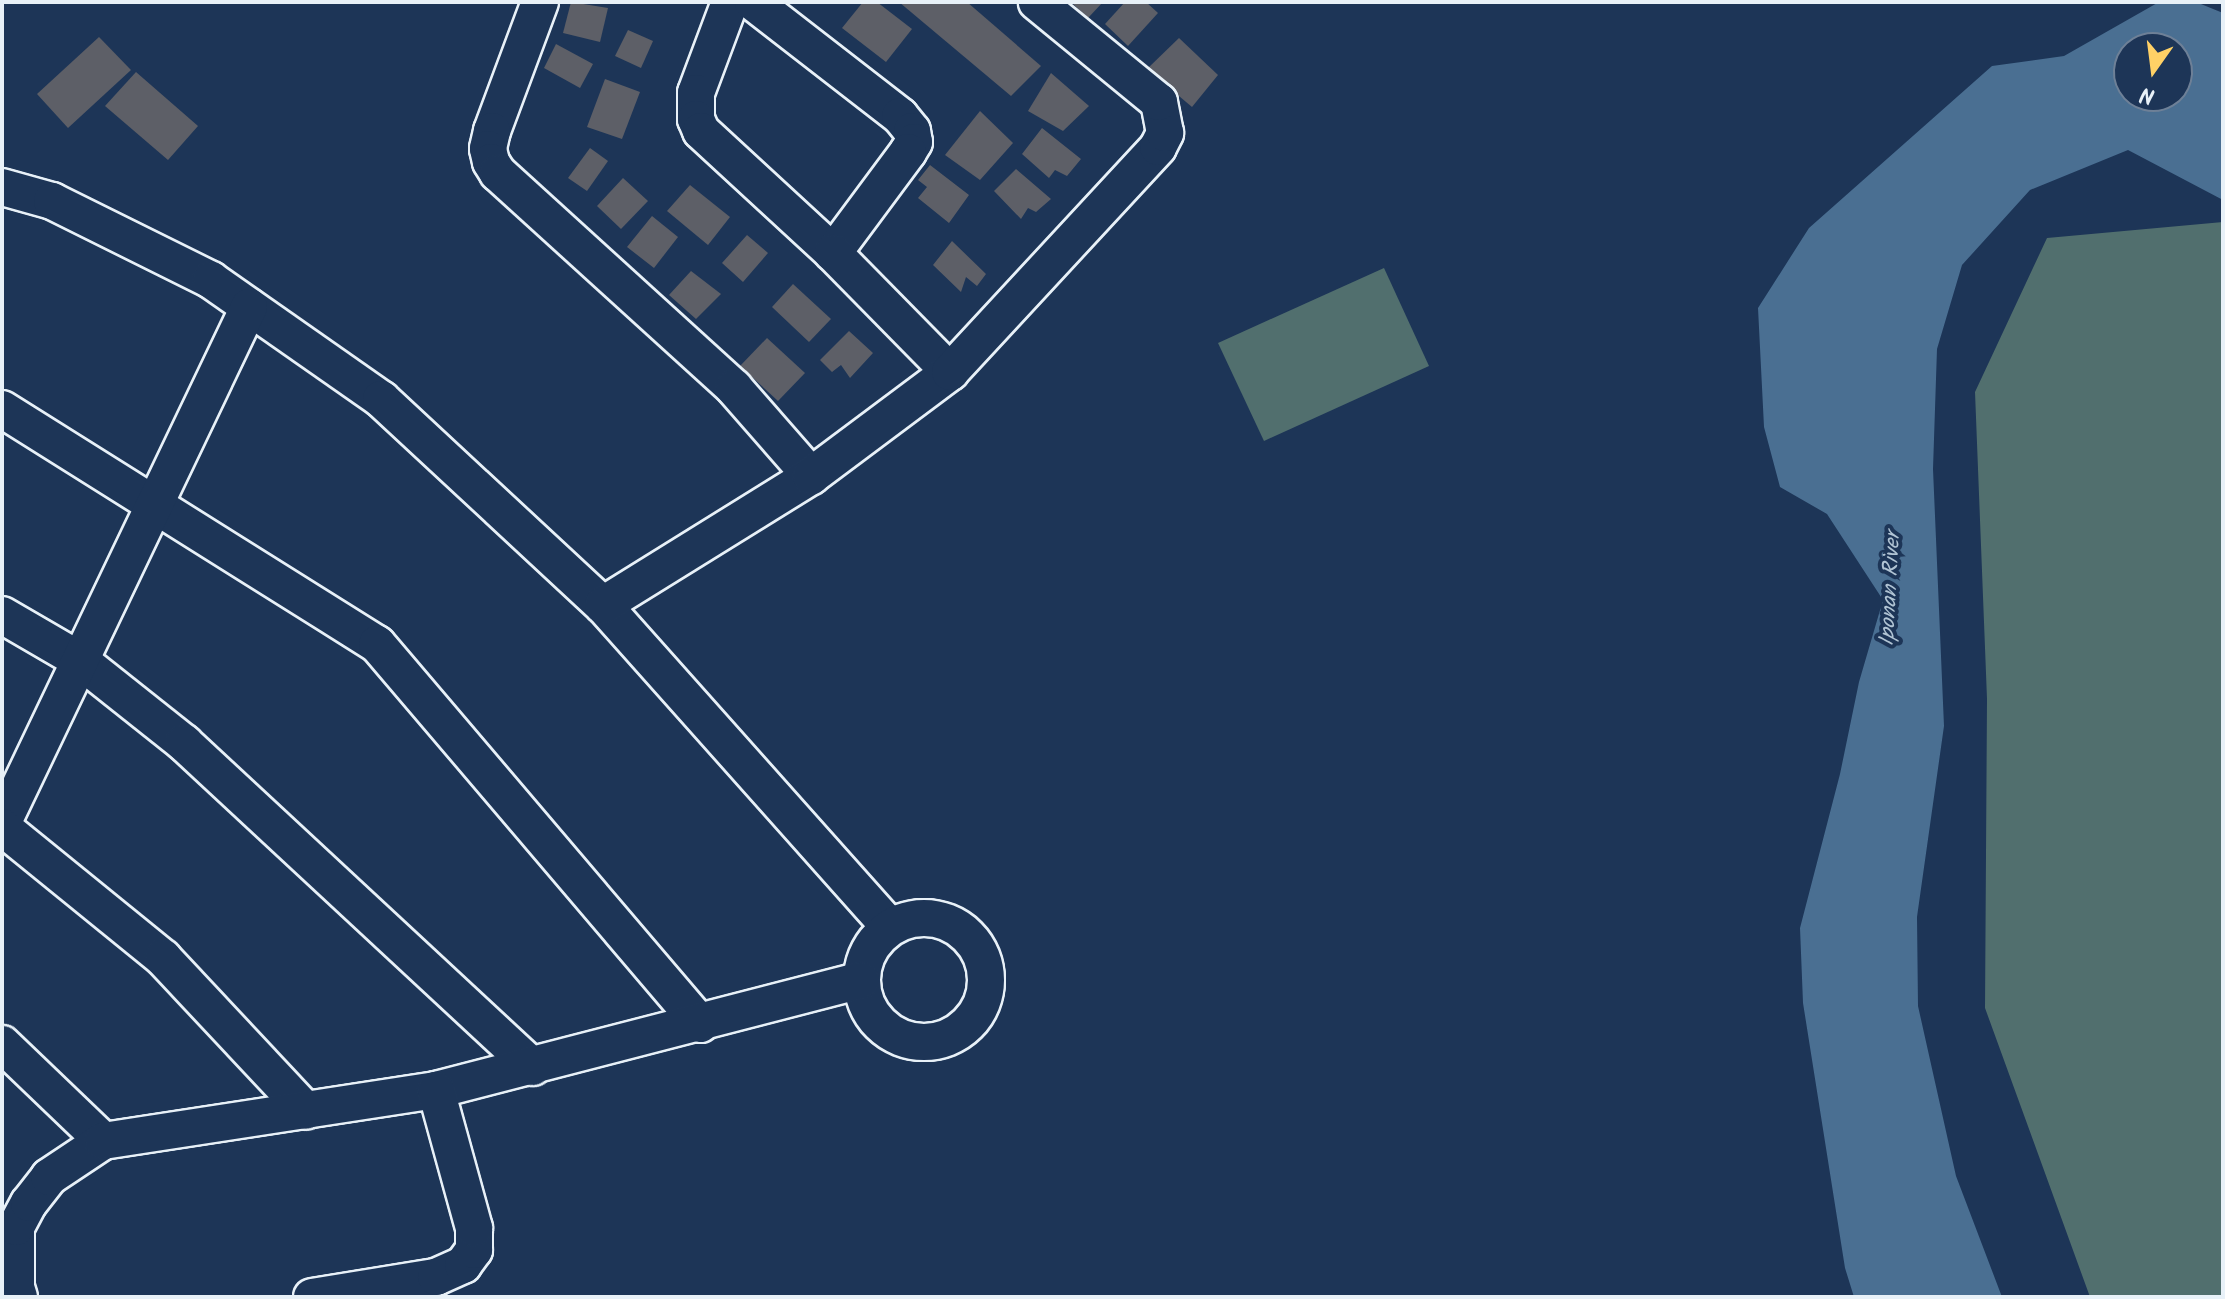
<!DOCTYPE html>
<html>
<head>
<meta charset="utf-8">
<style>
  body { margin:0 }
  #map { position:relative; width:2225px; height:1299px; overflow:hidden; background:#1d3557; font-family:Kalam,sans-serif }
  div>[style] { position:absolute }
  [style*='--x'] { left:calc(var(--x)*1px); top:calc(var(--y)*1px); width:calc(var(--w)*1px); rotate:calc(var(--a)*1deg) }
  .green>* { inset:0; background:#516f6e }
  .water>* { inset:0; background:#4a6f92 }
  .building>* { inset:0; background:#5d5f67 }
  .roads { filter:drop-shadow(2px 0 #e8f1f8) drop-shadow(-2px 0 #e8f1f8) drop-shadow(0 2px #e8f1f8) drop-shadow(0 -2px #e8f1f8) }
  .street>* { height:36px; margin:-18px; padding:0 18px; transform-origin:18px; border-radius:18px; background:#1d3557 }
  .street>.ring { margin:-18px; padding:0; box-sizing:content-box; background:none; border:36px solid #1d3557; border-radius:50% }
  span { translate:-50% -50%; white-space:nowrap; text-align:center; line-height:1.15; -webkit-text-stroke:8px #1d3557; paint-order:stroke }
  .water-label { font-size:22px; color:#b1c4d4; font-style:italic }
  .frame { position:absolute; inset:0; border:4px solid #e8f1f8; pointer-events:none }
  .north { position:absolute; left:2113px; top:32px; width:80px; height:80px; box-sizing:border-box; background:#1d3557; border:2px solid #6e8097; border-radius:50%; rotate:194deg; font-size:22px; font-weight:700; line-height:32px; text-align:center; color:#e8f1f8 }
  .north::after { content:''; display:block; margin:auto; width:28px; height:36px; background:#ffd166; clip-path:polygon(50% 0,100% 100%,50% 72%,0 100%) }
</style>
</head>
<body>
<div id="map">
  <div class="green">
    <div style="clip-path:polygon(2223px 222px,2223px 1297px,2090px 1297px,1985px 1008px,1987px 699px,1975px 392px,2047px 238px)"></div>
    <div style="clip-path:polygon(1384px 268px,1429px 366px,1264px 441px,1218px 343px)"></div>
  </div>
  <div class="water">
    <div style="clip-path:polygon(evenodd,2159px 2px,2196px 2px,2223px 13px,2223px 200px,2128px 150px,2030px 190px,1962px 265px,1937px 349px,1933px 469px,1944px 726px,1917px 917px,1918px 1006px,1956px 1176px,2002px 1297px,1854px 1297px,1845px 1268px,1803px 1003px,1800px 928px,1840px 774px,1859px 682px,1883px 600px,1827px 514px,1780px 487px,1764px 427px,1758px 308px,1809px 228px,1992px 66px,2064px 56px,2159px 2px,2129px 48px,2177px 48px,2177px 96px,2129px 96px,2129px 48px)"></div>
  </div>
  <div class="building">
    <div style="clip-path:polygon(571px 2px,608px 8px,600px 42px,563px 33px)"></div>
    <div style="clip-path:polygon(863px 2px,877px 2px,912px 29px,886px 62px,842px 28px)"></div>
    <div style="clip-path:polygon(899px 2px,967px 2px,1041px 66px,1011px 96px)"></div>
    <div style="clip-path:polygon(1071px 2px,1103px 2px,1088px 18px)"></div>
    <div style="clip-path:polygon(1125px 2px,1146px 2px,1158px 13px,1128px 46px,1105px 24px)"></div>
    <div style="clip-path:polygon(628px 30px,653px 41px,641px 68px,615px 56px)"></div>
    <div style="clip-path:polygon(99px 37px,131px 70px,68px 128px,37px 94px)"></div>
    <div style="clip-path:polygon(1179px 38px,1218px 75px,1192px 107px,1147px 69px)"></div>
    <div style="clip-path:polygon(556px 44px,593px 64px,580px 88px,544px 68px)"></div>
    <div style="clip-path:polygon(136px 72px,198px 126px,168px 160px,105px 106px)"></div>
    <div style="clip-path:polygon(1051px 73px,1089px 106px,1063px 131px,1028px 111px)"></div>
    <div style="clip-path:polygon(605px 79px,640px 92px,622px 139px,587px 127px)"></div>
    <div style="clip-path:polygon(980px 111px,1013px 143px,980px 180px,945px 155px)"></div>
    <div style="clip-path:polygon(1042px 128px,1081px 159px,1067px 176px,1055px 170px,1049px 178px,1022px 154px)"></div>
    <div style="clip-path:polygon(590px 148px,608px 161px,587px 191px,568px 178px)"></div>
    <div style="clip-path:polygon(930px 165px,969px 195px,949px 223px,918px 198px,927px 187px,918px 180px)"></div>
    <div style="clip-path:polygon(1016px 169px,1051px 199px,1036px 212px,1028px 208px,1021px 219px,994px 191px)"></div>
    <div style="clip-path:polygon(623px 178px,648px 201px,621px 229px,597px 206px)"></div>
    <div style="clip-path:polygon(690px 185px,730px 217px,708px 245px,667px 211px)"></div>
    <div style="clip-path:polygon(652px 216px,678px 237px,654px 268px,627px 247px)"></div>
    <div style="clip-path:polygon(747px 235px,768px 253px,743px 282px,722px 263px)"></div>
    <div style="clip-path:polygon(952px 241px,986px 274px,977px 286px,966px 277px,961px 292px,933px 265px)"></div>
    <div style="clip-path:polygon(691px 271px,721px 294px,696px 319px,669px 295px)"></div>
    <div style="clip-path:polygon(793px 284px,831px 319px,809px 342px,772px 307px)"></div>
    <div style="clip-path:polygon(849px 331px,873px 353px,850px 378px,841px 365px,832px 372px,820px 360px)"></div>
    <div style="clip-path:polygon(767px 338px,805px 373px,778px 401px,740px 366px)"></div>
  </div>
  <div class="roads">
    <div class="street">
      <div style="--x:540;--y:2;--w:138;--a:110.4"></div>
      <div style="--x:492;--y:131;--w:18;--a:103"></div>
      <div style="--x:488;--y:149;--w:13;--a:77"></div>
      <div style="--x:491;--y:162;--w:13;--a:58"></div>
      <div style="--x:498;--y:173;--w:319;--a:42.3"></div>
      <div style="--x:734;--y:388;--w:117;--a:48.8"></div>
      <div style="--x:730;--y:2;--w:97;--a:110.5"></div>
      <div style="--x:696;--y:93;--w:26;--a:90"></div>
      <div style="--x:696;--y:119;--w:13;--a:67"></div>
      <div style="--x:701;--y:131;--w:180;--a:42.7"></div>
      <div style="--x:753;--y:2;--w:186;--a:37.8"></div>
      <div style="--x:900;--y:116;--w:19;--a:51"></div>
      <div style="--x:912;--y:131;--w:11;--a:80"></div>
      <div style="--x:914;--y:142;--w:12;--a:121"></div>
      <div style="--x:908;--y:152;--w:126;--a:126.6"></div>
      <div style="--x:833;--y:253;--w:167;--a:45.5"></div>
      <div style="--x:2;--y:187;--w:52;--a:15.6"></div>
      <div style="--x:52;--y:201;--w:178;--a:26.4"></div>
      <div style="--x:211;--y:280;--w:208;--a:35"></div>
      <div style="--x:381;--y:399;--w:303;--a:42.9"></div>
      <div style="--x:603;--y:605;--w:431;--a:48.3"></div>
      <div style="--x:2;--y:409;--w:443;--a:32.1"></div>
      <div style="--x:377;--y:644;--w:499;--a:49.6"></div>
      <div style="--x:603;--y:605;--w:245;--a:-31.8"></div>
      <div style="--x:811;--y:476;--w:174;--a:-36.8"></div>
      <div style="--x:950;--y:372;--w:306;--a:-47.2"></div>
      <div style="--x:1158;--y:147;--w:16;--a:-63"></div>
      <div style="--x:1165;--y:133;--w:32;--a:-101"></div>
      <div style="--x:1159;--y:102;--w:158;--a:-140.7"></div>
      <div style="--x:2;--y:615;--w:91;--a:30.2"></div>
      <div style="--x:81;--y:661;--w:132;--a:38.5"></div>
      <div style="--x:184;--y:743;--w:476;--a:42.9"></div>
      <div style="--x:2;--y:824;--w:573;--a:-64.46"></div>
      <div style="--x:2;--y:827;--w:208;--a:39.1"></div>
      <div style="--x:163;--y:958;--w:209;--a:46.9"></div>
      <div class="ring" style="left:862px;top:918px;width:88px;height:88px"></div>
      <div style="--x:2;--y:1044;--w:140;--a:43.8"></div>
      <div style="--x:19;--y:1297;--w:10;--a:-107"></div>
      <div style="--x:16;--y:1287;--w:60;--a:-90"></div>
      <div style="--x:16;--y:1227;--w:27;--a:-62"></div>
      <div style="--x:29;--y:1203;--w:33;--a:-52"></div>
      <div style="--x:49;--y:1177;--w:65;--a:-33.7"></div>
      <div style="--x:103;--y:1141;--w:337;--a:-8.7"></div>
      <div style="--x:436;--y:1090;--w:439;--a:-14.5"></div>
      <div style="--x:312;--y:1297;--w:126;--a:-9.2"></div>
      <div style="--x:436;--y:1277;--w:30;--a:-24"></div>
      <div style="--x:463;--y:1265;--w:19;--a:-54"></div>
      <div style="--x:474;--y:1250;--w:22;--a:-90"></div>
      <div style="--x:474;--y:1228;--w:143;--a:-105.4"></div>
    </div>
  </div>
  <div class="water-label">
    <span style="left:1891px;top:589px;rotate:-87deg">Iponan River</span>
  </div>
  <div class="frame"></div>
  <div class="north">N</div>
</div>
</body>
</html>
